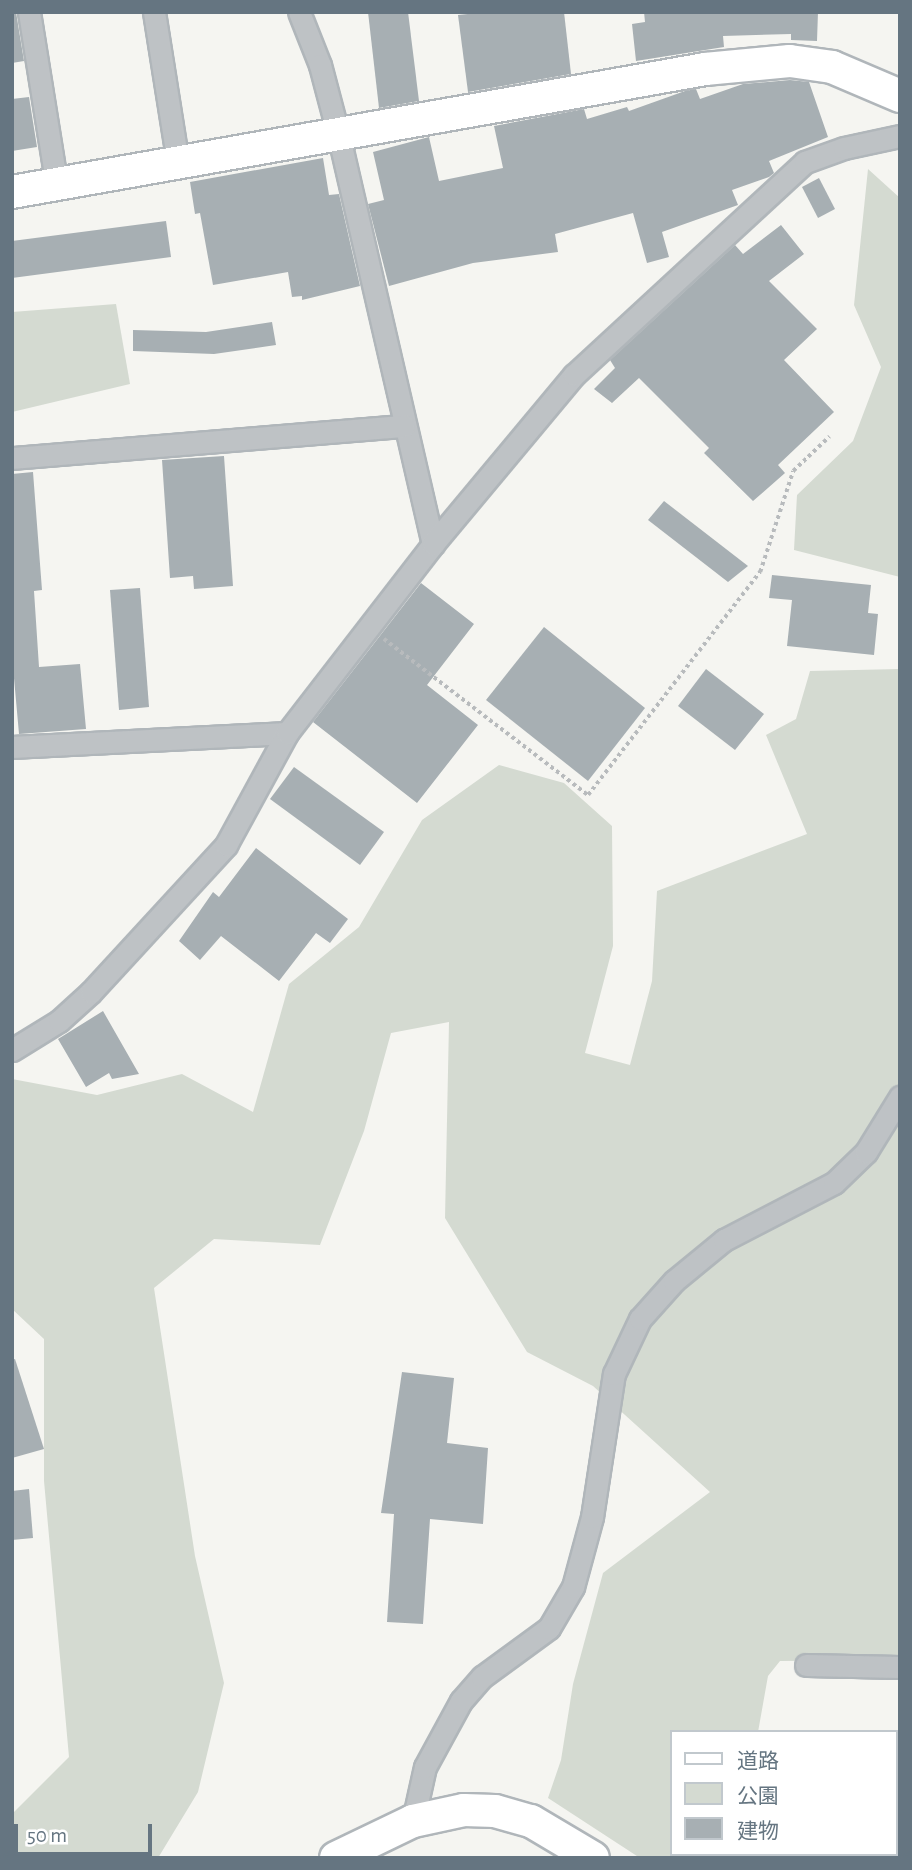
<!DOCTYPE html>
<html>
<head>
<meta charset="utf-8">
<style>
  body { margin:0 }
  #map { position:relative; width:912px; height:1870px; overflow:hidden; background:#f5f5f1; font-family:"Alegreya Sans","Noto Sans JP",sans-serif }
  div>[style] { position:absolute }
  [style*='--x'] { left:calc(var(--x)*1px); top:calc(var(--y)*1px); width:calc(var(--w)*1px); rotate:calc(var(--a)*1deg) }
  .green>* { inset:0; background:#d4dad1 }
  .building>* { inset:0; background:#a7afb3 }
  .path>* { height:3.5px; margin-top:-1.75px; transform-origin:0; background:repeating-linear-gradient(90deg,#b8bbbd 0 3.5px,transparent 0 7px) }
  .roads { filter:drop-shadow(2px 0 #b0b6ba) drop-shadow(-2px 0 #b0b6ba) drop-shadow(0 2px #b0b6ba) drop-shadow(0 -2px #b0b6ba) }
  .street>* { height:21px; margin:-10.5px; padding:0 10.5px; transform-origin:10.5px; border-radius:10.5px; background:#bec2c5 }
  .secondary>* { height:32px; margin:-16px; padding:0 16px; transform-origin:16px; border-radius:16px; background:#fff }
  span { translate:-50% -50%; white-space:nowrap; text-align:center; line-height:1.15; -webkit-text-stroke:7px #fff; paint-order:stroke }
  .frame { position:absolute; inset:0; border:14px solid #657581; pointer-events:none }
  .legend { position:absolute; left:670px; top:1730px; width:228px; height:126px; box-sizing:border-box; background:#fff; border:2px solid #c1c8cd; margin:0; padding:9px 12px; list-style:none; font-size:21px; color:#657581 }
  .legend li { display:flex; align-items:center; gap:14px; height:35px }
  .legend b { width:35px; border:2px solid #c1c8cd }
  .scale { position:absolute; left:14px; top:1824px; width:138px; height:32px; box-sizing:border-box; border:4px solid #657581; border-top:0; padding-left:9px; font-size:21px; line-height:24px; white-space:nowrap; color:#657581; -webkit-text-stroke:5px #fff; paint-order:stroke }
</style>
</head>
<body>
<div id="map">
  <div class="green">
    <div style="clip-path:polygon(868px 169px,900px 198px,900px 577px,794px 550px,797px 495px,853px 441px,881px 367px,854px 305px)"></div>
    <div style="clip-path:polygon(116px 304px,130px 384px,12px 412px,12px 312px)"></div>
    <div style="clip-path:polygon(900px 669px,900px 1660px,780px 1661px,768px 1676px,758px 1732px,672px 1732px,672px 1854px,896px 1854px,896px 1774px,900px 1858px,640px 1858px,548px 1798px,561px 1760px,573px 1684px,603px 1573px,710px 1492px,593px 1386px,527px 1352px,445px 1218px,449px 1022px,391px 1033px,364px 1131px,320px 1245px,214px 1239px,154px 1288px,195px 1556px,224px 1683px,198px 1792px,158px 1858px,12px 1858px,12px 1814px,69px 1757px,44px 1481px,44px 1339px,12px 1309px,12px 1079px,97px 1095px,182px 1074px,253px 1112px,289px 984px,359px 927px,422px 820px,499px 765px,564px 783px,612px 826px,613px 946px,585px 1053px,630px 1065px,652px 981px,657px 891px,807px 834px,766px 735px,796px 719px,810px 671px)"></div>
  </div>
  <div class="building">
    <div style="clip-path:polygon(12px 12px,16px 12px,24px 61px,12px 63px)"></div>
    <div style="clip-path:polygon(368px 12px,408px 12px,419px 101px,379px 108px)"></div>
    <div style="clip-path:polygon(487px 12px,564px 12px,571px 74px,468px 92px,458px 15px)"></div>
    <div style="clip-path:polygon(644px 12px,818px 12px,817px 41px,791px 40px,791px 34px,723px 36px,724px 47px,636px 61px,632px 24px,645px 22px)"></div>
    <div style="clip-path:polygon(790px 80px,809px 82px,828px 137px,769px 161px,774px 173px,769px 177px,732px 190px,738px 205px,662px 232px,669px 257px,647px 263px,633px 213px,555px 234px,558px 252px,473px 263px,389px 286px,368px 204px,384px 200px,373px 152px,429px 137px,439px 181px,503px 168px,494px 126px,584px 109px,587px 119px,627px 107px,629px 111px,685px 91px,696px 89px,700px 99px,743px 84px)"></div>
    <div style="clip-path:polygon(29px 97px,37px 147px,12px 151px,12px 99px)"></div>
    <div style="clip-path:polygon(323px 158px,329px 195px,339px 194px,360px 286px,302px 300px,302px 296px,292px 297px,288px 272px,213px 285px,200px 213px,195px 214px,190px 182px)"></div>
    <div style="clip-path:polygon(819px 178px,835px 209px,818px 218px,802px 187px)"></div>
    <div style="clip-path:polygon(166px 221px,171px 257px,12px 278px,12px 241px)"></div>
    <div style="clip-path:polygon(781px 225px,804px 254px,769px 281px,817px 329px,784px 360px,834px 412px,778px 465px,785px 473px,753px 501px,704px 453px,709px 448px,639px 378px,612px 403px,594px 389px,615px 368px,610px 360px,735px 245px,743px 254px)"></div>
    <div style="clip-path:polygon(272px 322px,276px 345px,214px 354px,133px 351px,133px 330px,206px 332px)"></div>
    <div style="clip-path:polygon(224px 456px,233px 586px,194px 589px,193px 576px,170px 578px,162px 460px)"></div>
    <div style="clip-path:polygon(33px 472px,42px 590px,34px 591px,39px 667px,80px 664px,86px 729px,19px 734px,13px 667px,12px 474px)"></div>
    <div style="clip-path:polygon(664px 501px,748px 566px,728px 582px,648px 520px)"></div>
    <div style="clip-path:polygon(772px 575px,871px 585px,868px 613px,878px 614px,874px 655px,787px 646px,792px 600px,769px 598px)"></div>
    <div style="clip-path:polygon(421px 583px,474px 624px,427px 685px,478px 725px,417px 803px,313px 722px)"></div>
    <div style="clip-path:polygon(140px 588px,149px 707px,119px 710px,110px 590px)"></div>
    <div style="clip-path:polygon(544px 627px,645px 708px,588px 781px,486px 700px)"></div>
    <div style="clip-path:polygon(706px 669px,764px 714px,735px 750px,678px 706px)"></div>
    <div style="clip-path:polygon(294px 767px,384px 832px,360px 865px,270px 799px)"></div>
    <div style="clip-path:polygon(256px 848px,348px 919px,330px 943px,316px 933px,279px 981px,221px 936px,200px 960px,179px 941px,213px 892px,219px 897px)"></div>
    <div style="clip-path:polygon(103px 1011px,139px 1074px,112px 1079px,109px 1073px,86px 1087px,58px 1039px)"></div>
    <div style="clip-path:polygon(15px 1359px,44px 1449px,12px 1458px,12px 1360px)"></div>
    <div style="clip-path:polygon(402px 1372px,454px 1378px,447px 1443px,488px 1448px,483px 1524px,430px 1519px,423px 1624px,387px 1622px,394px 1514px,381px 1513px)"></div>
    <div style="clip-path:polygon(29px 1489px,33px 1538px,12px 1540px,12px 1491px)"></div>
  </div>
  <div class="path">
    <div style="--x:384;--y:639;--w:257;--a:37.4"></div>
    <div style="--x:588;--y:795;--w:282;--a:-52.4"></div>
    <div style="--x:760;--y:572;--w:106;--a:-71.9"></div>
    <div style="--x:793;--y:471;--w:50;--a:-43.4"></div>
  </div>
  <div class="roads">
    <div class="street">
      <div style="--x:29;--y:12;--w:176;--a:80.9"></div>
      <div style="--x:154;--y:12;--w:154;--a:81"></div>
      <div style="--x:299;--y:12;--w:57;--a:68.4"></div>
      <div style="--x:320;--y:65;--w:74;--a:75.2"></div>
      <div style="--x:339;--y:137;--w:418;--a:77"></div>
      <div style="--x:12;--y:458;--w:393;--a:-4.7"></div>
      <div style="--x:12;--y:747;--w:275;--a:-2.9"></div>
      <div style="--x:12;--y:1050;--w:55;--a:-31.7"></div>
      <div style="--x:59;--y:1021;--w:43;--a:-42.2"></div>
      <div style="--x:91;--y:992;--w:200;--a:-47.4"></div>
      <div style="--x:226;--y:845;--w:128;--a:-61.4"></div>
      <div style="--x:287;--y:733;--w:239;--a:-52.3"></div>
      <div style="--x:433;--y:544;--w:220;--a:-50.2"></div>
      <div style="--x:574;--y:375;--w:314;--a:-42.7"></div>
      <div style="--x:805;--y:162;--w:41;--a:-19.7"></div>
      <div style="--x:844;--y:148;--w:57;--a:-12.1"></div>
      <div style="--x:806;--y:1665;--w:94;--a:1.2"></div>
      <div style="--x:413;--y:1821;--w:55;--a:-77.5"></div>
      <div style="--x:425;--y:1767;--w:75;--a:-61.4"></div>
      <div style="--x:461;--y:1701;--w:32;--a:-49"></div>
      <div style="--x:482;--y:1677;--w:83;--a:-36.2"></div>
      <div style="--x:549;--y:1628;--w:48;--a:-59.7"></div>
      <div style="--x:573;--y:1587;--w:73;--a:-74.8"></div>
      <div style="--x:592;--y:1517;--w:145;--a:-81.3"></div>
      <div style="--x:614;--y:1374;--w:61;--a:-64.7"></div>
      <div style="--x:640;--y:1319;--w:51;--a:-48.2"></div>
      <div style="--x:674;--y:1281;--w:65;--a:-39.4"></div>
      <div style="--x:724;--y:1240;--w:124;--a:-27.4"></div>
      <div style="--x:834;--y:1183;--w:45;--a:-44.1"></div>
      <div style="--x:866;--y:1152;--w:65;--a:-58.3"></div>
    </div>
    <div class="secondary">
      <div style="--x:12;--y:192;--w:704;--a:-10.06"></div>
      <div style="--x:705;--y:69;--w:85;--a:-5.4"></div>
      <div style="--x:790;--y:61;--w:42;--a:8.1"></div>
      <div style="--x:832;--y:67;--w:74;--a:23.1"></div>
      <div style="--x:336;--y:1858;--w:85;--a:-25.7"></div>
      <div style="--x:413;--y:1821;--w:52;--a:-12.2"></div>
      <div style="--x:464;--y:1810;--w:31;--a:2"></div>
      <div style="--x:495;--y:1811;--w:37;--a:16"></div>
      <div style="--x:531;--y:1821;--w:72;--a:30.8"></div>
    </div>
  </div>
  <div class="frame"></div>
  <ul class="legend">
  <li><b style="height:9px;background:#fff"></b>道路</li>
  <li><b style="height:19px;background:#d4dad1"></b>公園</li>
  <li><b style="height:19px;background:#a7afb3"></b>建物</li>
  </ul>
  <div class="scale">50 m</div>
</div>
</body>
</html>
